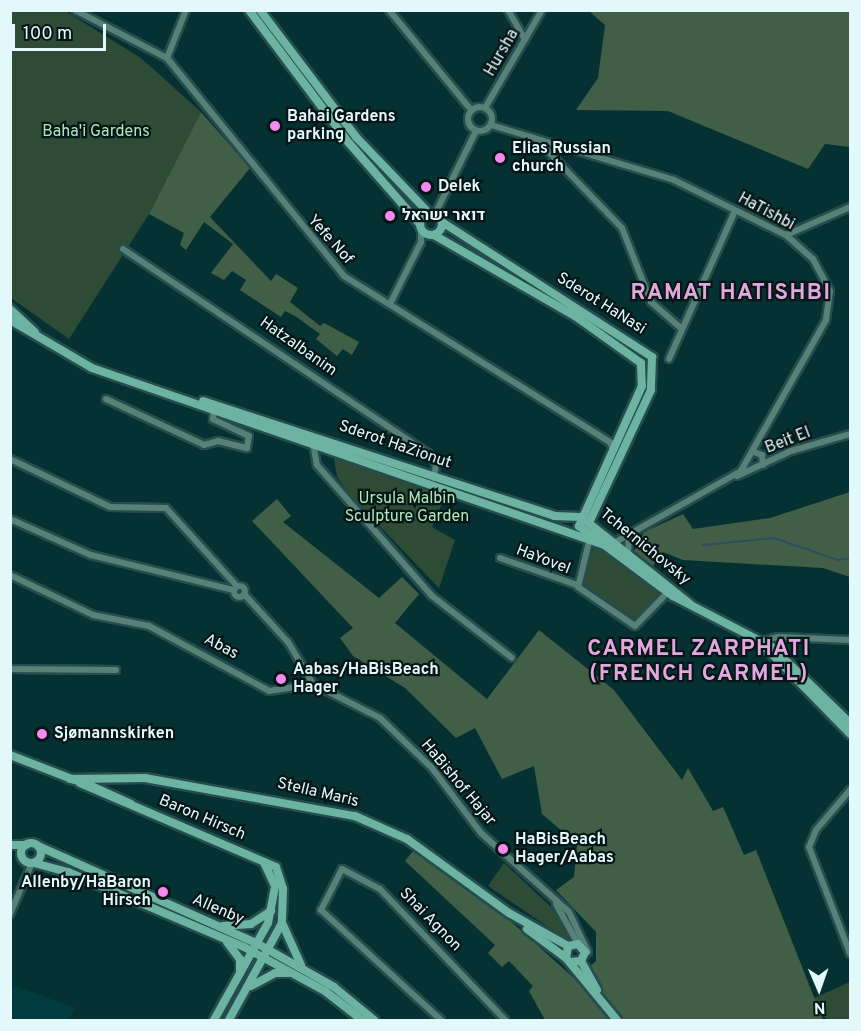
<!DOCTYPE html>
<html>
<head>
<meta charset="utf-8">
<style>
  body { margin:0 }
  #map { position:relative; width:861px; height:1031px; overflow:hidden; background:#063133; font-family:Overpass,Heebo,sans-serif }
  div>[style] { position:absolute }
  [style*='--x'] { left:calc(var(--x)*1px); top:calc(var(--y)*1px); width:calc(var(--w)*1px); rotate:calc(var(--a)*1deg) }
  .built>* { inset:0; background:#013b3f }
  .green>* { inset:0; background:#2e4b35 }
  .forest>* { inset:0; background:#415f47 }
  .stream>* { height:2px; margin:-1px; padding:0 1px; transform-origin:1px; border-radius:1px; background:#324962 }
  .roads { filter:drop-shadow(2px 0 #254d4f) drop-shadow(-2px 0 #254d4f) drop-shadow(0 2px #254d4f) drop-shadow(0 -2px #254d4f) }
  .street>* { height:6px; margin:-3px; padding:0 3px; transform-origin:3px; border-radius:3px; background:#578176 }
  .street>.ring { margin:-3px; padding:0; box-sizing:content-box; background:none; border:6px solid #578176; border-radius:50% }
  .secondary>* { height:8px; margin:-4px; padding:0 4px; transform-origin:4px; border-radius:4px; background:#6db3a1 }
  .secondary>.ring { margin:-4px; padding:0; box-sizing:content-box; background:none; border:8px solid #6db3a1; border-radius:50% }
  .dots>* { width:16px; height:16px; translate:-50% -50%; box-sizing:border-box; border:3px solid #061617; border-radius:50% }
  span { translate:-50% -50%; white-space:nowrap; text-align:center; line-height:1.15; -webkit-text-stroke:4.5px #061617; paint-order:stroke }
  .street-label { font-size:16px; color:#e3f8fa }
  .poi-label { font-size:16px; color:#e3f8fa; font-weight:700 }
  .left { translate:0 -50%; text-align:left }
  .right { translate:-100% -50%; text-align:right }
  .park-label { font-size:16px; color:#b0e6ba }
  .district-label { font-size:22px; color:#e3a7de; font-weight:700; letter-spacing:1.5px }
  .frame { position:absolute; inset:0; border:12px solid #e3f8fa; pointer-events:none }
  .north { position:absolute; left:789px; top:959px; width:60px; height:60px; -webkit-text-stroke:4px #061617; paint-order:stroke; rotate:178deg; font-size:16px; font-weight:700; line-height:24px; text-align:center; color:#e3f8fa }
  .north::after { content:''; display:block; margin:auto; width:21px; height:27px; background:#e3f8fa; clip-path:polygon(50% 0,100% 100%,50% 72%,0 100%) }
  .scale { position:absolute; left:12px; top:24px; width:94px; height:27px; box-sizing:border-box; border:3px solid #e3f8fa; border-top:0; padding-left:8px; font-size:18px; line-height:21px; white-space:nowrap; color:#e3f8fa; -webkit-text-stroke:4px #061617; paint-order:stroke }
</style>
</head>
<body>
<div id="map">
  <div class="built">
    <div style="clip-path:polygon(11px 984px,76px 1008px,68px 1020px,11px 1020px)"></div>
  </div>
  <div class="green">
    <div style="clip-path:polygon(11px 11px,65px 11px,141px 58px,201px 112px,149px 214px,69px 339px,11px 298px)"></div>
    <div style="clip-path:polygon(333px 452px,448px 490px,432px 527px,455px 540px,439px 588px,351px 496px,337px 477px)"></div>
    <div style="clip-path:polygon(594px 547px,611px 551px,664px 595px,635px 622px,580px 587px)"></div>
    <div style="clip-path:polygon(504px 863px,550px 906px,572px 935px,573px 944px,488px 886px)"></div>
    <div style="clip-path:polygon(850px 982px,850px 1020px,827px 1020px,812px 999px)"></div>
  </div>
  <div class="forest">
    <div style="clip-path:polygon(589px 11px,850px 11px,850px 147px,825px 144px,808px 169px,668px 111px,576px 110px,598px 78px,605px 25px)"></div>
    <div style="clip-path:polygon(201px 112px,250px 168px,210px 217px,271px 281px,276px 274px,298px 288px,290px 302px,320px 326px,324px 323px,359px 342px,352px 355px,343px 349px,337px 356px,316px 339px,320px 334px,295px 316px,285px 311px,281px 317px,240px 290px,246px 280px,232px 271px,224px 280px,211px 273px,233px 244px,204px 222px,186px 250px,180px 245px,184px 233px,149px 214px)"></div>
    <div style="clip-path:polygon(850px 492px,850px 577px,823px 568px,683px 560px,663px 552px,652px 567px,633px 553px,644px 532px,683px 514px,693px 529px,770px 518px)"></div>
    <div style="clip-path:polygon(277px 499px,291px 516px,283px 522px,379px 598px,402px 577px,419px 594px,395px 623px,487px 699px,539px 630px,614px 690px,682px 780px,688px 768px,713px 811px,723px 807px,744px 855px,756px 850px,823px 1020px,545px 1020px,529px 991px,533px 986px,509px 961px,502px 967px,488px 953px,495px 945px,405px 861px,414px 850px,508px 919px,575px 979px,596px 961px,596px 932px,556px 890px,574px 877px,577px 844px,542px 814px,534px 766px,502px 779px,475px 728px,456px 738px,405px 688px,353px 656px,340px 638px,353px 628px,252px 521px)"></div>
  </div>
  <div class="stream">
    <div style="--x:703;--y:545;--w:71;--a:-5.6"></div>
    <div style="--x:774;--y:538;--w:68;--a:19"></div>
    <div style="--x:838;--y:560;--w:12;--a:-9"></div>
  </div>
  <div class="roads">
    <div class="street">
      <div style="--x:75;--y:10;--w:104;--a:27.6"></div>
      <div style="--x:167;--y:58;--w:281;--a:50.9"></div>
      <div style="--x:344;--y:276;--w:314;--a:32"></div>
      <div style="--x:610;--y:442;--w:9;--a:69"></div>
      <div style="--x:389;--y:10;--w:129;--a:50.6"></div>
      <div style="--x:508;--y:10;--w:34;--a:60"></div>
      <div style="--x:167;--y:58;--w:52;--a:-68.4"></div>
      <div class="ring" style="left:468px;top:107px;width:18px;height:18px"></div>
      <div style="--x:485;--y:108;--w:113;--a:-59.8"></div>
      <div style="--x:491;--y:125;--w:191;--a:16.7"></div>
      <div style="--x:674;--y:180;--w:125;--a:26.2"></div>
      <div style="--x:786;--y:235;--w:36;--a:42"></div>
      <div style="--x:813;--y:259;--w:36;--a:62"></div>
      <div style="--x:830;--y:291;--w:29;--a:98"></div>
      <div style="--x:826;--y:320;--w:173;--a:119.4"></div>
      <div style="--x:741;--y:471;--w:148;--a:150.5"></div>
      <div style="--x:537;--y:140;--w:122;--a:46"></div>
      <div style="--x:622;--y:228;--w:79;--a:68.6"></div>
      <div style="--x:651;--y:302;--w:38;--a:41"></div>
      <div style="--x:435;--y:214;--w:93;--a:-63.7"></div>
      <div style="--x:786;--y:235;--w:70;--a:-23.6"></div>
      <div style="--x:123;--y:249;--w:367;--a:33.8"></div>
      <div style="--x:428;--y:453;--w:14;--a:54"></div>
      <div style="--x:436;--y:464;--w:14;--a:98"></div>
      <div style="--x:390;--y:304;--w:69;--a:-63.4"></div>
      <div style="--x:421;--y:242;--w:13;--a:-90"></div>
      <div style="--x:669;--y:359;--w:162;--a:-66"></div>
      <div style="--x:106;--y:399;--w:108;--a:25.1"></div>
      <div style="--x:204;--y:445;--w:15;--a:-16"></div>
      <div style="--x:218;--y:441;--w:30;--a:14"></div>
      <div style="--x:247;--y:448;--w:12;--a:-81"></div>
      <div style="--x:249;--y:436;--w:40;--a:-155"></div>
      <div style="--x:213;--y:419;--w:11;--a:-85"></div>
      <div style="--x:313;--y:443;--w:22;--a:80"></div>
      <div style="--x:317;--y:465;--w:174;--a:48.7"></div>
      <div style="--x:432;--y:596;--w:101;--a:37.8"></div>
      <div style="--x:754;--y:452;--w:9;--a:21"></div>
      <div style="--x:762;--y:455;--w:10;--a:84"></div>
      <div style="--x:10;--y:459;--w:111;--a:25.6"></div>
      <div style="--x:110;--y:507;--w:56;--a:1"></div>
      <div style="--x:166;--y:508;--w:105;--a:47.7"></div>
      <div style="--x:737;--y:476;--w:60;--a:-24.8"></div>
      <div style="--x:791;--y:451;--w:61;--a:-16.1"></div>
      <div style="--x:10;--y:519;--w:89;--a:24"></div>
      <div style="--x:91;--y:555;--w:146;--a:13.8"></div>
      <div style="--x:589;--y:542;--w:46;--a:103.7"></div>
      <div style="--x:578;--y:587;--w:69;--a:34.4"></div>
      <div style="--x:635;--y:626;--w:50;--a:-45.8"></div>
      <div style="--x:628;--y:553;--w:20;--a:-87"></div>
      <div style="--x:500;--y:558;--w:82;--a:19.3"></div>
      <div style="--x:10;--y:575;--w:92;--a:25.7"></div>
      <div style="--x:93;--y:615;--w:57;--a:11.1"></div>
      <div style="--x:149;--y:626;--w:136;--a:28.4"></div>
      <div style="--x:269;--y:691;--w:45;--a:-9"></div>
      <div class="ring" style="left:233.5px;top:585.5px;width:5px;height:5px"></div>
      <div style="--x:244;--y:594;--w:65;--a:47.5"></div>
      <div style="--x:288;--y:642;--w:49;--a:59.2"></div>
      <div style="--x:761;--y:641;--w:18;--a:-13"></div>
      <div style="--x:779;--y:637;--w:71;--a:2.4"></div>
      <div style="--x:10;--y:669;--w:106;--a:0.5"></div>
      <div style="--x:313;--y:684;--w:75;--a:26.9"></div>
      <div style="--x:380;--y:718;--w:72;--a:43.9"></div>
      <div style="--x:432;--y:768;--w:81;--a:53"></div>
      <div style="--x:481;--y:833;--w:118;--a:41.9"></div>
      <div style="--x:569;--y:912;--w:44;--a:64.6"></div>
      <div style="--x:850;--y:790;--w:52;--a:130.4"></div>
      <div style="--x:816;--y:830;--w:18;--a:112"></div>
      <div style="--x:809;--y:847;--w:114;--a:68.9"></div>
      <div style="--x:556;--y:904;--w:46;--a:61.2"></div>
      <div style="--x:10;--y:914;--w:56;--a:-66.7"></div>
      <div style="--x:441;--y:1020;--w:163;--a:-137.5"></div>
      <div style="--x:321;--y:910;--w:46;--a:-62.9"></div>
      <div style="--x:342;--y:869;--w:43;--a:27.8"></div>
      <div style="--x:380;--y:889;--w:181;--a:46.3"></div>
    </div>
    <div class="secondary">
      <div style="--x:249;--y:10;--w:166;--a:53.1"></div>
      <div style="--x:349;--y:143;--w:108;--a:48.8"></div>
      <div style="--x:260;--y:10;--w:159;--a:52.9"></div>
      <div style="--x:356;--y:137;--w:105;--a:46.2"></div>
      <div class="ring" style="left:420px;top:213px;width:14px;height:14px"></div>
      <div style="--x:442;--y:222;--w:250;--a:32.7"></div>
      <div style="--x:652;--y:357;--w:33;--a:92"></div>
      <div style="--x:651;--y:390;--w:145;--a:115"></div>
      <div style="--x:434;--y:235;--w:163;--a:29.9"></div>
      <div style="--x:575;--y:316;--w:81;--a:35.5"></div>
      <div style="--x:641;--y:363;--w:23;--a:88"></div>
      <div style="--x:642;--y:386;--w:154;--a:114.2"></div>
      <div style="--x:10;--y:309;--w:34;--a:43"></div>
      <div style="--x:10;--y:320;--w:95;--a:30.3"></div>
      <div style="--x:92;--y:368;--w:548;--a:19.06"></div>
      <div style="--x:203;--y:401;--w:369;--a:18.1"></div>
      <div style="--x:554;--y:516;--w:27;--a:2"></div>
      <div style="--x:581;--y:517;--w:139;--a:38.6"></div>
      <div style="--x:579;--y:526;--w:117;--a:36.7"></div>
      <div style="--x:673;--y:596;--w:111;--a:27.3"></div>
      <div style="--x:772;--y:647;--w:109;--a:44.3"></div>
      <div style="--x:762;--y:644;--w:126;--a:45.6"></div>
      <div style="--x:10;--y:755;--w:69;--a:21.3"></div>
      <div style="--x:70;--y:779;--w:75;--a:-0.8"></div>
      <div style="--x:145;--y:778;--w:213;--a:10.3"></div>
      <div style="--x:355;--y:816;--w:57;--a:23.9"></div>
      <div style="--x:407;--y:839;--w:126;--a:36"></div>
      <div style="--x:509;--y:913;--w:68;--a:29.2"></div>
      <div style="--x:80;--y:783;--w:213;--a:23.2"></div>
      <div style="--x:276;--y:867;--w:23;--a:72"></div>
      <div style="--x:283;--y:889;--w:34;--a:92"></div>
      <div style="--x:282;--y:923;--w:111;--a:118.7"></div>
      <div style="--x:89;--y:785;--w:46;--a:24.3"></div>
      <div class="ring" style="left:21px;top:843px;width:12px;height:12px"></div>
      <div style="--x:10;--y:845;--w:16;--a:0"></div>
      <div style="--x:38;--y:846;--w:241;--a:24"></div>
      <div style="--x:258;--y:944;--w:87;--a:29.5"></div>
      <div style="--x:334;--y:987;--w:52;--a:39.5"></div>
      <div style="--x:34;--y:863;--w:35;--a:15"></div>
      <div style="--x:68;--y:872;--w:191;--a:23.1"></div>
      <div style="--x:244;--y:947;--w:92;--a:28.5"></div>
      <div style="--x:325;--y:991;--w:47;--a:38.1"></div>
      <div style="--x:283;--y:925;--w:44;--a:65.8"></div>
      <div style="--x:223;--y:926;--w:28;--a:-4"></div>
      <div style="--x:251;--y:924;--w:24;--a:-33"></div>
      <div style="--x:527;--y:929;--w:49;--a:36.6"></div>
      <div style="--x:227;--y:942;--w:21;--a:53"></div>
      <div style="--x:240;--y:959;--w:13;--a:90"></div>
      <div style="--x:568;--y:946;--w:12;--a:99"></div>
      <div style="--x:566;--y:958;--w:80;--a:50.6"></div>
      <div style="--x:568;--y:946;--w:10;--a:-11"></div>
      <div style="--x:578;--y:944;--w:11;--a:49"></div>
      <div style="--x:585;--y:952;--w:10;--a:114"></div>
      <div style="--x:581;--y:961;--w:11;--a:175"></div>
      <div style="--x:581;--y:961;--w:33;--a:61"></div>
      <div style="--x:251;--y:986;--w:27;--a:-28"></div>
      <div style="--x:275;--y:973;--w:14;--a:0"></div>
      <div style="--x:214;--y:1020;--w:111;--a:-60.9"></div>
      <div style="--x:268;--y:923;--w:38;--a:-79"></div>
      <div style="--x:275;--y:886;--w:26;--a:-115"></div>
    </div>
  </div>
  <div class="dots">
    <div style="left:275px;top:126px;background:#f589ee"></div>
    <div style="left:500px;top:158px;background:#f589ee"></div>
    <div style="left:426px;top:187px;background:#f589ee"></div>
    <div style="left:390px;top:216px;background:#f589ee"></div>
    <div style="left:281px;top:679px;background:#f589ee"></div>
    <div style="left:42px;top:734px;background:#f589ee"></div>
    <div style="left:503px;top:849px;background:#f589ee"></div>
    <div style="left:163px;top:892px;background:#f589ee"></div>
  </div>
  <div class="street-label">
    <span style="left:502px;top:53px;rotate:-60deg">Hursha</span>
    <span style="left:766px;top:212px;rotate:28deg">HaTishbi</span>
    <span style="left:330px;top:240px;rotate:48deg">Yefe Nof</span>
    <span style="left:601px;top:304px;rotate:32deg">Sderot HaNasi</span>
    <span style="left:298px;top:347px;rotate:35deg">Hatzalbanim</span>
    <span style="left:788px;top:441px;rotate:-21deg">Beit El</span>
    <span style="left:395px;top:445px;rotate:19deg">Sderot HaZionut</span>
    <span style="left:645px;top:547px;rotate:39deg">Tchernichovsky</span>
    <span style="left:543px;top:560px;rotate:21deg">HaYovel</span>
    <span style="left:221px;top:647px;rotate:28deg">Abas</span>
    <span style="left:458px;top:783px;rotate:50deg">HaBishof Hajar</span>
    <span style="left:318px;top:793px;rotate:13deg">Stella Maris</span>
    <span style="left:202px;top:818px;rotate:23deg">Baron Hirsch</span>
    <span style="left:218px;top:910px;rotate:23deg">Allenby</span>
    <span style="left:430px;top:920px;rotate:46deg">Shai Agnon</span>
  </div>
  <div class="poi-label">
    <span class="left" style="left:287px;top:126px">Bahai Gardens<br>parking</span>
    <span class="left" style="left:512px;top:158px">Elias Russian<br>church</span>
    <span class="left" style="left:438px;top:187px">Delek</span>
    <span class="left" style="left:402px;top:216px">דואר ישראל</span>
    <span class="left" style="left:293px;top:679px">Aabas/HaBisBeach<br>Hager</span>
    <span class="left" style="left:54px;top:734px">Sjømannskirken</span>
    <span class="left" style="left:515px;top:849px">HaBisBeach<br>Hager/Aabas</span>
    <span class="right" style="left:151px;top:892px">Allenby/HaBaron<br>Hirsch</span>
  </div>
  <div class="park-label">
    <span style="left:96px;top:132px">Baha'i Gardens</span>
    <span style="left:407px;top:508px">Ursula Malbin<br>Sculpture Garden</span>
  </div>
  <div class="district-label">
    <span style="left:731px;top:294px">RAMAT HATISHBI</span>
    <span style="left:699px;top:662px">CARMEL ZARPHATI<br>(FRENCH CARMEL)</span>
  </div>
  <div class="frame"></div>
  <div class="north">N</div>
  <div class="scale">100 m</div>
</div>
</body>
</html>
